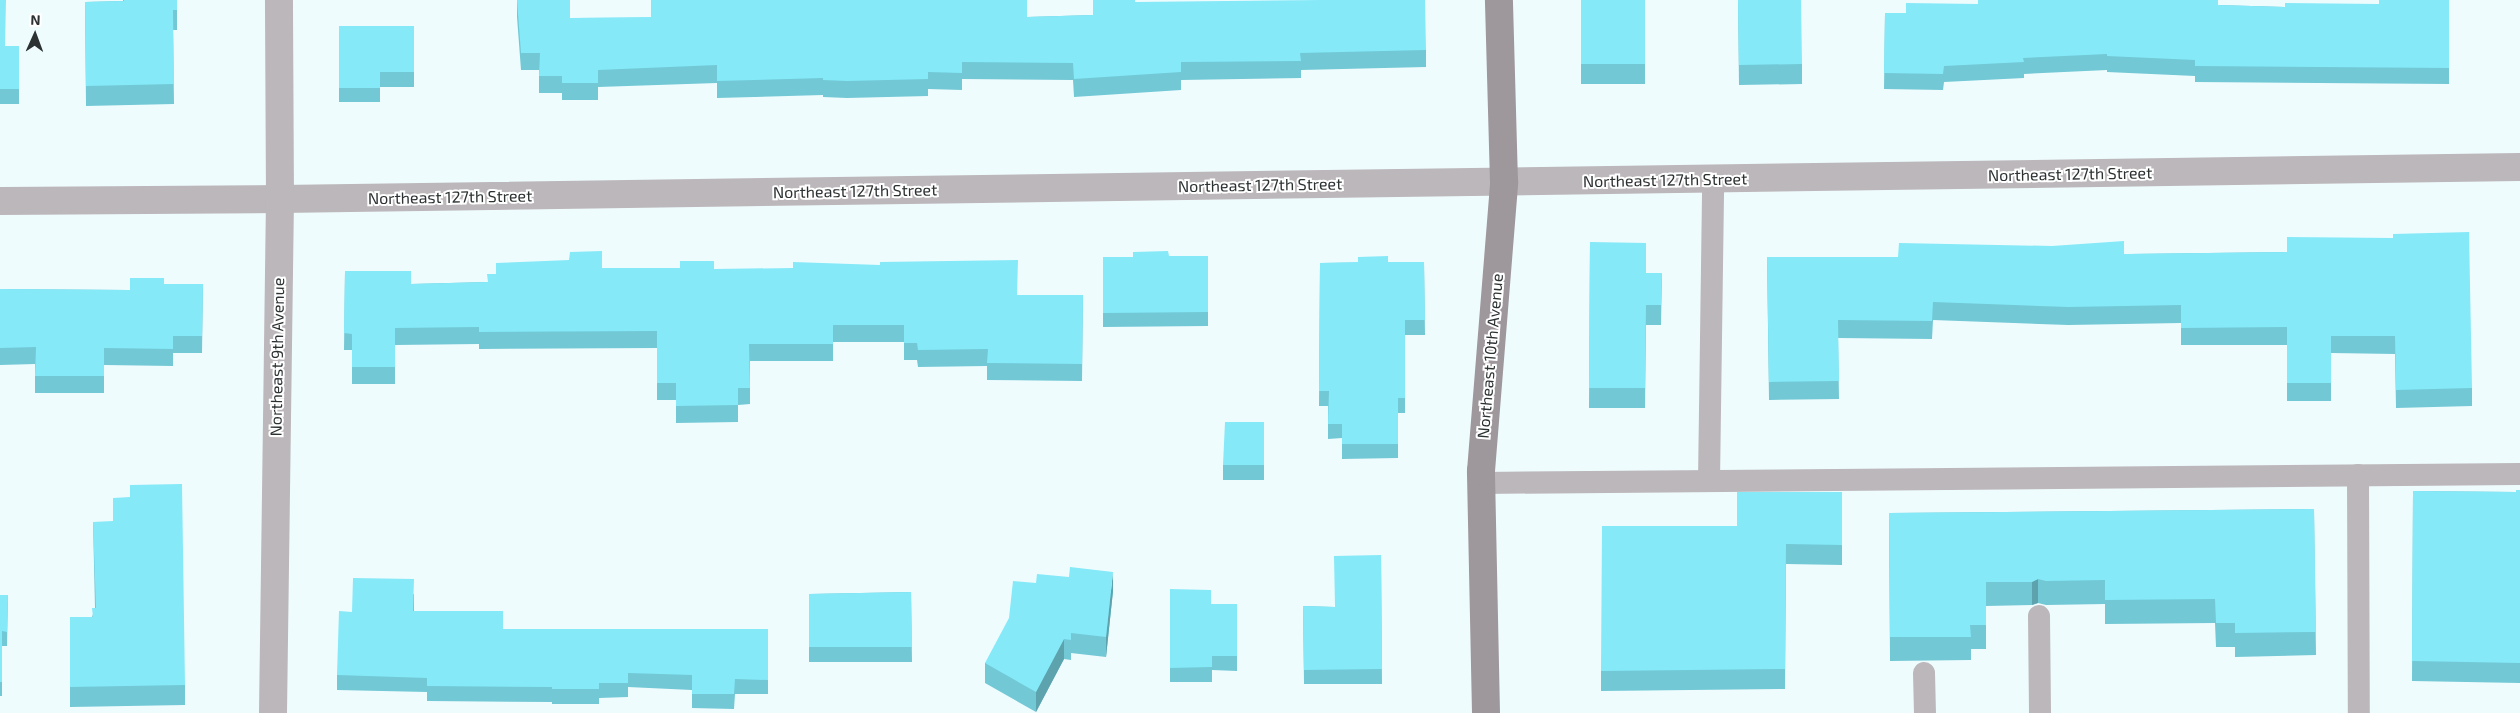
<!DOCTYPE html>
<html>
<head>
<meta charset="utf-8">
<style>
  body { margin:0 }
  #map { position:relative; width:2520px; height:713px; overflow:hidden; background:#effcfe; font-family:"Exo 2",sans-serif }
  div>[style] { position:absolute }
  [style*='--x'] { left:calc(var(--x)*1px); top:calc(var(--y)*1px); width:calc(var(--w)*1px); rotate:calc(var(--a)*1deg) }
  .lane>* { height:22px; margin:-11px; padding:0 11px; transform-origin:11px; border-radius:11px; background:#bcb7ba }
  .street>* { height:28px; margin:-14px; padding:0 14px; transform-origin:14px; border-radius:14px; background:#bcb7ba }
  .secondary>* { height:28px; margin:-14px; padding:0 14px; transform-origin:14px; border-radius:14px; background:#9e979c }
  .wall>* { inset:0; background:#72c8d5 }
  .shaded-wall>* { inset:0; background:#5da3ae }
  .building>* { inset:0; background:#85e9f8 }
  span { translate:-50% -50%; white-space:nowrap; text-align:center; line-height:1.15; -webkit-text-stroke:4px #fff; paint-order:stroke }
  .street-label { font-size:16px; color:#2c3132 }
  .north { position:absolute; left:10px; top:10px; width:50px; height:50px; -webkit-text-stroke:4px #fff; paint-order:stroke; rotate:2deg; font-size:14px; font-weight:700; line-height:20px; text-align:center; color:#2c3132 }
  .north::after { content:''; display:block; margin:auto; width:18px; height:22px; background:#2c3132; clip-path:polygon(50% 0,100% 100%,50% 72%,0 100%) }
</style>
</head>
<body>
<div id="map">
  <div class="lane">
    <div style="--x:2358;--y:475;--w:238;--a:89.8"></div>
    <div style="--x:1709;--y:481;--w:302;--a:-89.2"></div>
    <div style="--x:1481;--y:483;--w:1039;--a:-0.5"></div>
    <div style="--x:2039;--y:616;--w:97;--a:89.4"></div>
    <div style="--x:1924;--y:673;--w:40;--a:88.6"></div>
  </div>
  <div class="street">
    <div style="--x:0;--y:201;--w:280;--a:-0.4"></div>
    <div style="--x:280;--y:199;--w:2240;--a:-0.82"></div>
    <div style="--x:273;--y:713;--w:514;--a:-89.22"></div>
    <div style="--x:280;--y:199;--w:199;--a:-90.3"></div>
  </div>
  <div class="secondary">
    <div style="--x:1486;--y:713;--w:242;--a:-91.2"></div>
    <div style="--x:1481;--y:471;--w:290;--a:-85.4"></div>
    <div style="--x:1504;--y:182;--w:182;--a:-91.6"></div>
  </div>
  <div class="wall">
    <div style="clip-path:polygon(0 0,5px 46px,19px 46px,19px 104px,0 104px)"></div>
    <div style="clip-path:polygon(123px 0,177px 0,177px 30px,173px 30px,174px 104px,86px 106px,85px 2px,123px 1px)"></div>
    <div style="clip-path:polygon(517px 0,570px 18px,1027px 17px,1093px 15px,1135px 2px,1426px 50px,1426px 67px,1301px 70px,1301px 78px,1181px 80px,1181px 90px,1074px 97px,1073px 80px,962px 79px,962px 90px,928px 89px,928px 96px,847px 98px,823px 97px,823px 95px,717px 98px,717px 83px,598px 87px,598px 100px,562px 100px,562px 93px,539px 93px,539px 70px,521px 70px,517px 17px)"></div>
    <div style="clip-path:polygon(1581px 0,1645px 0,1645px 84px,1581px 84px)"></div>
    <div style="clip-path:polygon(1738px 0,1802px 64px,1802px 84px,1739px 85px)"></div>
    <div style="clip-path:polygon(1978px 0,2218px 0,2218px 5px,2285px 7px,2379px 4px,2449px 0,2449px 84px,2195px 82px,2195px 76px,2107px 72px,2107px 70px,2024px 74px,2024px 78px,1944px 82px,1943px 90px,1884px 89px,1885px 13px,1906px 13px,1978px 4px)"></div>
    <div style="clip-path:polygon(339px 26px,414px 26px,414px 87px,380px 87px,380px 102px,339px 102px)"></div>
    <div style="clip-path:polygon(1590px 242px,1646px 273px,1662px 273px,1661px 325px,1646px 325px,1645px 408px,1589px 408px)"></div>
    <div style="clip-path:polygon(1133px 252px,1169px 256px,1208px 256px,1208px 326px,1103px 327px,1103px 257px,1133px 257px)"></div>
    <div style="clip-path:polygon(2287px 252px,2472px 388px,2472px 406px,2396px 408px,2395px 354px,2331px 353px,2331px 401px,2287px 401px,2287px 345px,2181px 345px,2181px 323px,2068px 325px,1933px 320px,1932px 339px,1838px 338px,1839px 399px,1769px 400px,1767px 257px,1898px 257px)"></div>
    <div style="clip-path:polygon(1424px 262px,1425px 335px,1405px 335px,1405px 413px,1398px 413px,1398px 458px,1342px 459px,1342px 438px,1328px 439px,1328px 406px,1319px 406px,1320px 263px)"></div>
    <div style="clip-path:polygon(602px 268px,714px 269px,1017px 295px,1083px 295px,1082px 381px,987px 380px,987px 366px,918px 367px,917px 360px,904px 360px,904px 342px,833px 342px,833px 361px,750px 361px,750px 404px,738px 405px,738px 422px,676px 423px,676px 400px,657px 400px,657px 348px,479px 349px,479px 344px,395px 345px,395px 384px,352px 384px,352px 350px,344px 350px,345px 271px,411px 284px,487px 282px)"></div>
    <div style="clip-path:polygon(164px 284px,203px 284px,202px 353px,173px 353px,173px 366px,104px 365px,104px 393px,35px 393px,35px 364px,0 365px,0 289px,130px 290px)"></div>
    <div style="clip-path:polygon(1264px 422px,1264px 480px,1223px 480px,1223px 465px)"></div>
    <div style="clip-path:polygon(2520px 490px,2520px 683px,2412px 681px,2413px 491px,2516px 492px)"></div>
    <div style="clip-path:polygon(1842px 492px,1842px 565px,1786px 564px,1785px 689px,1601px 691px,1601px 671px)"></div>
    <div style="clip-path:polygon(2314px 509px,2316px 655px,2235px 657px,2235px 647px,2216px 647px,2215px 623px,2105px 624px,2105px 604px,2046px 605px,2038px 603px,2032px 605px,1986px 606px,1986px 649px,1971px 649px,1971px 660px,1890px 661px,1889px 513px)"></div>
    <div style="clip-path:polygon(93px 522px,185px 685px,185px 705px,70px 707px,70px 617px,92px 617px,95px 608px)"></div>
    <div style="clip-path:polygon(1381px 555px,1382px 684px,1304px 684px,1303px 606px,1335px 607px)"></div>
    <div style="clip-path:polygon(1170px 589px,1211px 604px,1237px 604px,1237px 671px,1212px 670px,1212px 682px,1170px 682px)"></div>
    <div style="clip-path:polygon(1113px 591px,1106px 657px,1071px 653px,1071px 660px,1064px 659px,1036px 712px,985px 683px,985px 663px)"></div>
    <div style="clip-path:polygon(911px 592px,912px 662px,809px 662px,809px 594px)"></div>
    <div style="clip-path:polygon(414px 594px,414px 611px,503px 629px,768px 629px,768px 694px,735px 694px,734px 709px,692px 708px,692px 690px,628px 687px,628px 697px,599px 698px,599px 704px,552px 704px,552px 702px,427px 701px,427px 692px,337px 690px,337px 675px,352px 612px)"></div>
    <div style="clip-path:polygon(0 595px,8px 595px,7px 646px,2px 646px,2px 696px,0 696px)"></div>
  </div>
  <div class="shaded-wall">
    <div style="clip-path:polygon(1113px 572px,1113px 591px,1106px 657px,1106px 637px)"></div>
    <div style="clip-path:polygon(2038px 579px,2038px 603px,2032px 605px,2032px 582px)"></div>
    <div style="clip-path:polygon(1064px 639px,1064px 659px,1036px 712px,1036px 692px)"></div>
  </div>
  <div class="building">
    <div style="clip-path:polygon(0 0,6px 0,5px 46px,19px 46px,19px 89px,0 89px)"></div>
    <div style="clip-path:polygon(124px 0,177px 0,177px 10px,173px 10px,174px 84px,86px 86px,85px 2px,124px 1px)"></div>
    <div style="clip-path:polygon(517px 0,570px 0,570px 18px,651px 17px,651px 0,1027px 0,1027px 17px,1093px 15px,1093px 0,1135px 0,1135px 2px,1321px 0,1425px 0,1426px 50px,1300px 53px,1301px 61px,1181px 62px,1181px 72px,1074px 79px,1073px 63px,962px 62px,962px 73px,928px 72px,928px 79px,847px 81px,823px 80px,823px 78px,717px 81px,717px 65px,598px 70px,598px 83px,562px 83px,562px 76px,539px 76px,540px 53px,521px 53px)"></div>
    <div style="clip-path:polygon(1581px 0,1645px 0,1645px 64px,1581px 64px)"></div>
    <div style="clip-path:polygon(1738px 0,1801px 0,1802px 64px,1739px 65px)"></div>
    <div style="clip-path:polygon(1978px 0,2218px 0,2218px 5px,2285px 7px,2285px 3px,2379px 4px,2379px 0,2449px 0,2449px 68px,2195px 66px,2195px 60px,2107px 56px,2107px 54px,2023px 58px,2024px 62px,1944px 66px,1943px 74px,1884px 73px,1885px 13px,1906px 13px,1906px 3px,1978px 4px)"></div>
    <div style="clip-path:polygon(339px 26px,414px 26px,414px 72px,380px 72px,380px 88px,339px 88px)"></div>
    <div style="clip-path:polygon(2469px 232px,2472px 388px,2396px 390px,2395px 336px,2331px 336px,2331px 383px,2287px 383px,2287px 327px,2181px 328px,2181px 305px,2068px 307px,1933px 302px,1932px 321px,1838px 320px,1839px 381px,1769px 382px,1767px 257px,1898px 257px,1899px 243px,2052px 246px,2124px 241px,2124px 254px,2287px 252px,2287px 237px,2393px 238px,2393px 234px)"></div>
    <div style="clip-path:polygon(1590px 242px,1646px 243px,1646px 273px,1662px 273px,1661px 305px,1646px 305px,1645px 388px,1589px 388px)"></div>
    <div style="clip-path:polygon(602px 251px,602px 268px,680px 268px,680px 261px,714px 261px,714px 269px,793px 268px,793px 262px,880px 265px,880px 262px,1018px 260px,1017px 295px,1083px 295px,1082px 364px,987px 363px,988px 349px,918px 350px,917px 343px,904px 343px,904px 325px,833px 325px,833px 344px,749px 344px,750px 388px,738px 388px,738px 405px,676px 406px,676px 383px,657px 383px,657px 331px,479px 332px,479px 327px,395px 328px,395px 367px,352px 367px,352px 334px,344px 333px,345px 271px,411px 271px,411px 284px,488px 282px,487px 274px,496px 274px,496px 263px,569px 260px,570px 252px)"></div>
    <div style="clip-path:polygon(1168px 251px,1169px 256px,1208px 256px,1208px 312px,1103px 313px,1103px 257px,1133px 257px,1133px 252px)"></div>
    <div style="clip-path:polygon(1388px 256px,1388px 262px,1424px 262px,1425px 320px,1405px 320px,1405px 398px,1398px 398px,1398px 444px,1342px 444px,1342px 424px,1328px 424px,1329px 391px,1319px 391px,1320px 263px,1358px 262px,1358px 257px)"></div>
    <div style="clip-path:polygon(130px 278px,164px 278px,164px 284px,203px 284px,202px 336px,173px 336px,173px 349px,104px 348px,104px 376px,35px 376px,36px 347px,0 348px,0 289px,130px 290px)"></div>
    <div style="clip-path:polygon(1225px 422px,1264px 422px,1264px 465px,1223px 465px)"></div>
    <div style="clip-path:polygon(182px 484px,185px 685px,70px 687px,70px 617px,93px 617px,92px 608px,96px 608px,93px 522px,113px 521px,113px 498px,130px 497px,130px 485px)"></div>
    <div style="clip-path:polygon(2516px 490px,2520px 490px,2520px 663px,2412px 661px,2413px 491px,2516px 492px)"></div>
    <div style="clip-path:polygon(1737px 492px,1842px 492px,1842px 545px,1786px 544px,1785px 669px,1601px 671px,1602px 526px,1737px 526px)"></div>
    <div style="clip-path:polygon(2314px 509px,2316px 632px,2235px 633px,2235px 623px,2216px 623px,2215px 599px,2105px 600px,2105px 580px,2046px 581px,2038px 579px,2032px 582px,1986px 582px,1986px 625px,1970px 625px,1971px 637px,1890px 637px,1889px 513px)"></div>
    <div style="clip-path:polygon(1381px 555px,1382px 669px,1304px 670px,1303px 606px,1335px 607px,1334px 556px)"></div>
    <div style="clip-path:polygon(1070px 567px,1113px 572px,1106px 637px,1071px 633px,1071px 640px,1064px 639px,1036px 692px,985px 663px,1009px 618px,1013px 581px,1036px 583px,1037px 574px,1069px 577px)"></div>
    <div style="clip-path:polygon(353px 578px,414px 579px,413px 611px,503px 611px,503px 629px,768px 629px,768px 680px,735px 679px,734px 694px,692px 694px,692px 675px,628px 673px,628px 683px,599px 683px,599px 689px,552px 689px,552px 687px,427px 686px,427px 678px,337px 675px,339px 611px,352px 612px)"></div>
    <div style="clip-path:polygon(1170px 589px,1211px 590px,1211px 604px,1237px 604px,1237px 656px,1212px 656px,1212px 667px,1170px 668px)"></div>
    <div style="clip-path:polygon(911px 592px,912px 647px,809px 647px,809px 594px)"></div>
    <div style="clip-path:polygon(0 595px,8px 595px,7px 632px,2px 631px,2px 682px,0 682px)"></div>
  </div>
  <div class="street-label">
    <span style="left:2070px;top:174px;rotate:-1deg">Northeast 127th Street</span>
    <span style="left:1665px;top:180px;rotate:-1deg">Northeast 127th Street</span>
    <span style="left:1260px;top:185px;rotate:-1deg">Northeast 127th Street</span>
    <span style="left:855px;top:191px;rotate:-1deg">Northeast 127th Street</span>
    <span style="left:450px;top:197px;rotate:-1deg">Northeast 127th Street</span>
    <span style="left:1490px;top:356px;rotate:-85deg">Northeast 10th Avenue</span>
    <span style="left:277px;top:357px;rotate:-89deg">Northeast 9th Avenue</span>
  </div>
  <div class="north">N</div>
</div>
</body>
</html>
